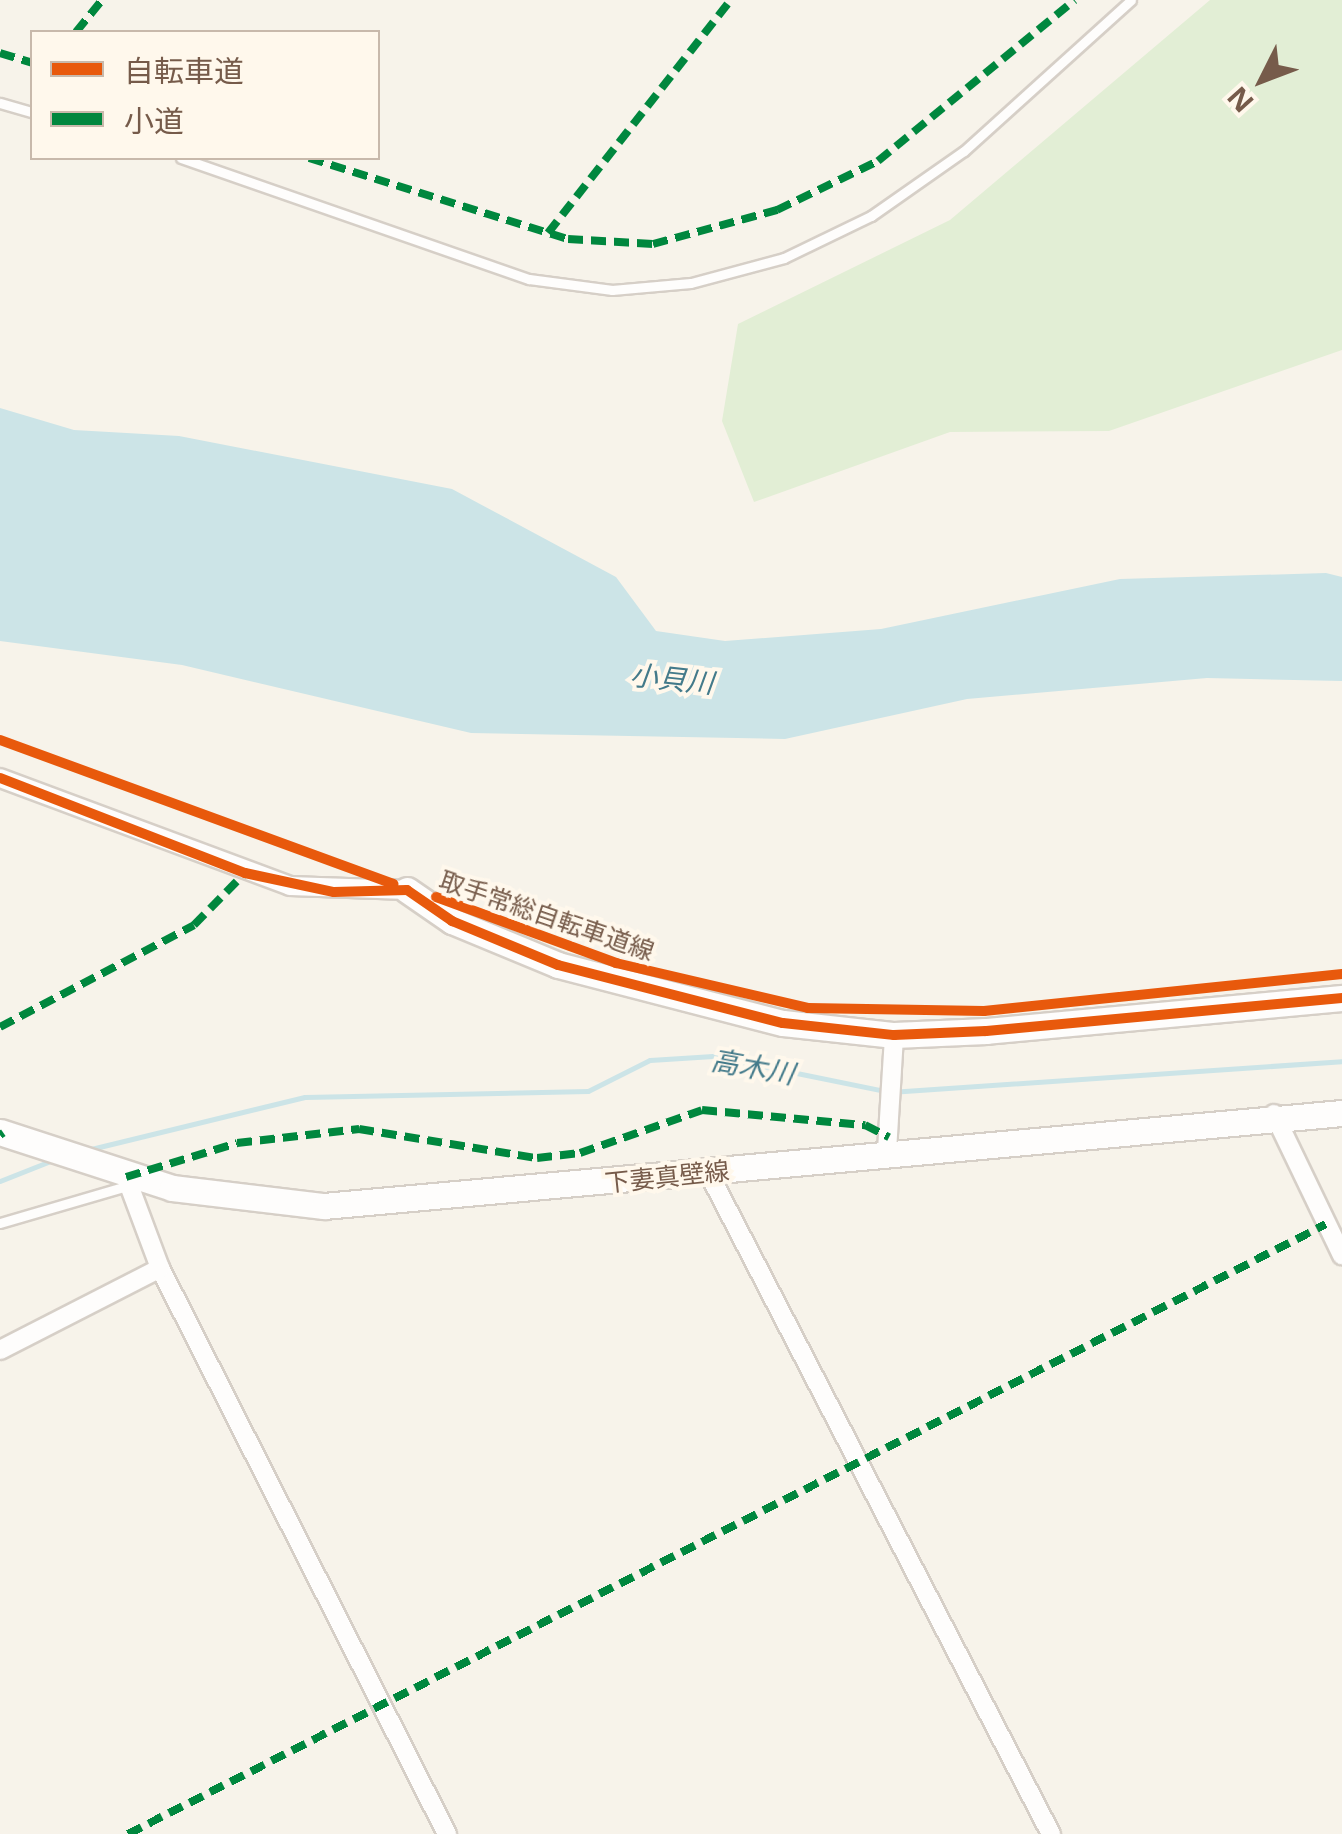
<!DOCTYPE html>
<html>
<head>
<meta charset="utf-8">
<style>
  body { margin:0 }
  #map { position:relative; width:1342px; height:1834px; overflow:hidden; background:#f7f3ea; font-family:"Open Sans","Noto Sans JP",sans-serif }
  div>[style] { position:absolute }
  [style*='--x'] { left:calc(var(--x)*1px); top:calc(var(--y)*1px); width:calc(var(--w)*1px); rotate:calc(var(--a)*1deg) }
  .green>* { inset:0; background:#e2eed5 }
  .water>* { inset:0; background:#cce4e7 }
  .stream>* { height:5px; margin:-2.5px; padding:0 2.5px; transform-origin:2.5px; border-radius:2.5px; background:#cce4e7 }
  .roads { filter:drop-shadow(2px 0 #d6cfc7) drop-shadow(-2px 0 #d6cfc7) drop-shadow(0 2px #d6cfc7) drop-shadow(0 -2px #d6cfc7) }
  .lane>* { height:9px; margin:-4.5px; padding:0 4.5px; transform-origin:4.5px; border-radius:4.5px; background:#fefdfc }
  .street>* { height:18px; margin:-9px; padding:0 9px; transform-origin:9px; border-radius:9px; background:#fefdfc }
  .secondary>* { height:25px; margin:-12.5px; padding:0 12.5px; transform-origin:12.5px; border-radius:12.5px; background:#fefdfc }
  .quiet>* { height:8px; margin-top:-4px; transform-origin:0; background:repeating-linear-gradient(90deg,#00873e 0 15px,transparent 0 23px) }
  .cycleway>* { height:10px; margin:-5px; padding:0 5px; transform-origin:5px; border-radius:5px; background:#e8590c }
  span { translate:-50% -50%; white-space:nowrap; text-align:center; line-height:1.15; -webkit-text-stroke:8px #fff8ec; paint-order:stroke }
  .street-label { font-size:25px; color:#765b4a }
  .water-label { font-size:28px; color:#437a8a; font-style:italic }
  .legend { position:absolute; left:30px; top:30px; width:350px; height:130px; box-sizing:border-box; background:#fff8ec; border:2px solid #c8b9ab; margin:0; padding:12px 18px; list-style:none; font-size:30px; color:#765b4a }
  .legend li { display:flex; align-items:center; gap:20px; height:50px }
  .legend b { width:50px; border:2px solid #c8b9ab }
  .north { position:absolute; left:1212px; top:30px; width:100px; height:100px; -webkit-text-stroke:8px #fff8ec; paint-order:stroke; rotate:228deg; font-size:28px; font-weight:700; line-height:40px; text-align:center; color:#765b4a }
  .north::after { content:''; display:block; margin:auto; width:35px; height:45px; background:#765b4a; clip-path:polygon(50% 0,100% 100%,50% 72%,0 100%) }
</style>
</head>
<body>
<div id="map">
  <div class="green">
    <div style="clip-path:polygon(1210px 0,1342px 0,1342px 350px,1109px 431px,950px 432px,754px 502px,722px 421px,738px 324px,950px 220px)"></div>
  </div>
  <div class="water">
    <div style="clip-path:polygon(0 408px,74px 430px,179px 436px,452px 489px,616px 577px,656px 631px,725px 641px,881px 629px,1120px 579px,1326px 573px,1342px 577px,1342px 681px,1207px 678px,967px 699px,785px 739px,471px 733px,182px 665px,0 641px)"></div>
  </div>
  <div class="stream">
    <div style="--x:87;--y:1150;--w:224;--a:-13.7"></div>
    <div style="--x:305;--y:1097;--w:283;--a:-1.2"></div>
    <div style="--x:588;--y:1091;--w:69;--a:-26.6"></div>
    <div style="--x:650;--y:1060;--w:63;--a:-3.6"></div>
    <div style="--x:713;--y:1056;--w:181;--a:11.5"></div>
    <div style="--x:890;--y:1092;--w:453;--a:-3.9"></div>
    <div style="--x:0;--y:1181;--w:57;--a:-21.6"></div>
  </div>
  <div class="roads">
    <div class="lane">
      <div style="--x:0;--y:103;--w:33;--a:16"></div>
      <div style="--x:181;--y:158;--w:368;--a:19.2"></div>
      <div style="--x:529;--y:279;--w:84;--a:7.5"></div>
      <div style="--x:612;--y:290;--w:79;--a:-5.1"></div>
      <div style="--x:691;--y:283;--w:96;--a:-15"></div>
      <div style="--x:784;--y:258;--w:97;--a:-25.8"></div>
      <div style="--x:871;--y:216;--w:113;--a:-35"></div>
      <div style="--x:964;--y:151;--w:225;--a:-42.1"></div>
      <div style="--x:0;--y:1223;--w:128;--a:-16.3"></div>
    </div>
    <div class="street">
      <div style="--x:0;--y:778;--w:309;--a:20.4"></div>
      <div style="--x:290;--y:886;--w:117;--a:2"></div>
      <div style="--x:1274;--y:1114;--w:157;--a:64.3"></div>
      <div style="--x:887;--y:1151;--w:116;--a:-86.5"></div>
      <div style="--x:708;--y:1172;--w:746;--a:62.61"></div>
      <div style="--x:126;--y:1177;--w:97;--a:69.5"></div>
      <div style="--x:160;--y:1268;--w:635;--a:63.11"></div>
      <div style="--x:0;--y:1350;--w:180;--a:-27.1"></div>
    </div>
    <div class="secondary">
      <div style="--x:407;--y:890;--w:55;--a:34.6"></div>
      <div style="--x:452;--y:921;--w:115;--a:22.5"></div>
      <div style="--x:558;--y:965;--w:232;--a:14.5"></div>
      <div style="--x:783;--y:1023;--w:112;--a:6.2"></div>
      <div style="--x:894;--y:1035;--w:92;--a:-2.5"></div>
      <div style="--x:986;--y:1031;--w:358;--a:-5.3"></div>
      <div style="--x:0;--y:1132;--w:181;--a:18"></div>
      <div style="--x:172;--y:1188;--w:153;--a:6.8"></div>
      <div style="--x:324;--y:1206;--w:1022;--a:-5.22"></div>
    </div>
  </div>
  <div class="quiet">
    <div style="--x:76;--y:32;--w:41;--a:-50.9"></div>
    <div style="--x:0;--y:53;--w:34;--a:17"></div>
    <div style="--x:309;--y:158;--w:271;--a:17.4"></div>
    <div style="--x:568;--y:239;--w:85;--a:3.4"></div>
    <div style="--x:653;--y:244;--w:129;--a:-15.3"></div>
    <div style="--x:777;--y:210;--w:112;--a:-25.9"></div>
    <div style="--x:878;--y:161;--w:254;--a:-39.3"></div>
    <div style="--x:548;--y:233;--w:296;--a:-51.9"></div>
    <div style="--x:0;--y:1027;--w:219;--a:-27.7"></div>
    <div style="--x:194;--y:925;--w:73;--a:-45.6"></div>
    <div style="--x:0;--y:1135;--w:4;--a:-34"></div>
    <div style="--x:126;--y:1177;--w:116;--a:-17"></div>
    <div style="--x:237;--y:1143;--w:123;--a:-6.5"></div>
    <div style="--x:359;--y:1129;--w:180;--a:9.3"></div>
    <div style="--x:537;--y:1158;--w:43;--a:-6.6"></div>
    <div style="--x:580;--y:1153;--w:129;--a:-19.4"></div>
    <div style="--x:702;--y:1110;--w:164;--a:5.3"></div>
    <div style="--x:865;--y:1125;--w:27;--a:27"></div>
    <div style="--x:128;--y:1834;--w:1344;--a:-26.98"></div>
  </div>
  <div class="cycleway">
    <div style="--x:0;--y:740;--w:419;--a:20.1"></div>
    <div style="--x:0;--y:778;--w:263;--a:21.2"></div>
    <div style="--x:245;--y:873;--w:91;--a:12.1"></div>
    <div style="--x:334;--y:892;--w:73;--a:-1.6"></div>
    <div style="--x:407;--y:890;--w:55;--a:34.6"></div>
    <div style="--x:452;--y:921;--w:115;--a:22.5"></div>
    <div style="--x:558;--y:965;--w:232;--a:14.5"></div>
    <div style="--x:783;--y:1023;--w:112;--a:6.2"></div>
    <div style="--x:894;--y:1035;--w:92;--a:-2.5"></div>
    <div style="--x:986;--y:1031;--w:358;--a:-5.3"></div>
    <div style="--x:436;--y:897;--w:192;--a:20.1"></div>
    <div style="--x:616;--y:963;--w:197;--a:13.2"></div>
    <div style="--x:808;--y:1008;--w:176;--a:1"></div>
    <div style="--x:984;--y:1011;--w:360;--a:-5.9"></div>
  </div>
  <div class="street-label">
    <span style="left:547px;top:915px;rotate:19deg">取手常総自転車道線</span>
    <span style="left:667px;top:1176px;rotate:-6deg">下妻真壁線</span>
  </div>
  <div class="water-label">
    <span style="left:672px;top:678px;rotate:6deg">小貝川</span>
    <span style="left:753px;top:1066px;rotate:10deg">高木川</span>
  </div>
  <ul class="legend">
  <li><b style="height:12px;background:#e8590c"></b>自転車道</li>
  <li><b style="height:12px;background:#00873e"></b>小道</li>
  </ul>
  <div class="north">N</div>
</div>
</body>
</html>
